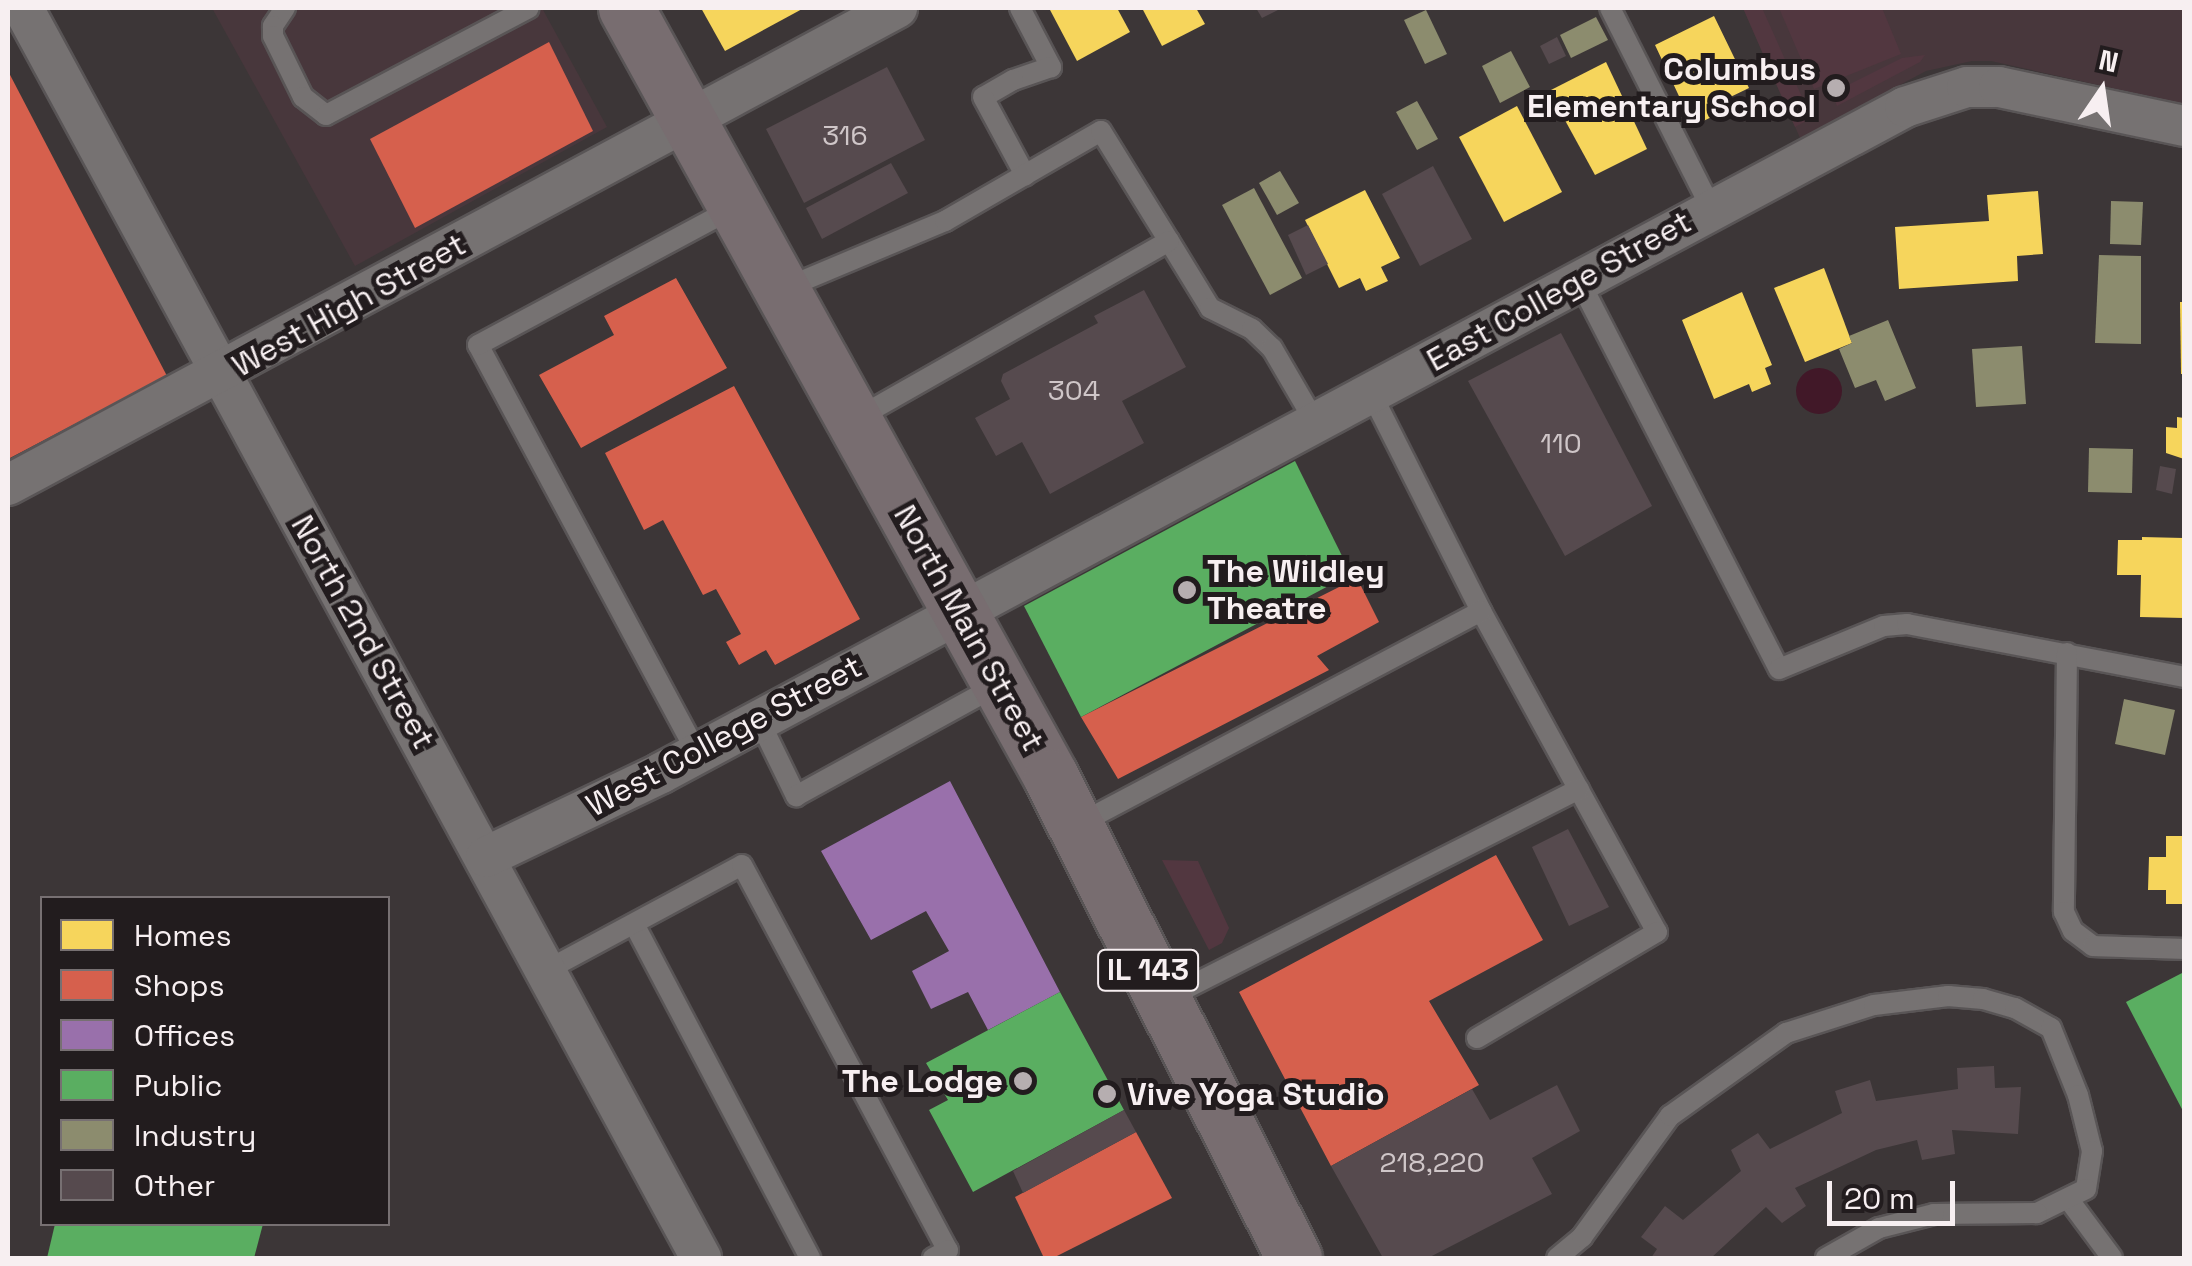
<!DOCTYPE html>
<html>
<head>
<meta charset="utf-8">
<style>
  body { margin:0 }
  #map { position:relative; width:2192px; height:1266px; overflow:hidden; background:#3c3637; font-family:"Space Grotesk",sans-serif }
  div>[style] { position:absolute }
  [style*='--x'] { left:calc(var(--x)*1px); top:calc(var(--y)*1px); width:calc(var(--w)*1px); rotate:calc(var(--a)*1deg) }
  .built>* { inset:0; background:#48373c }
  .green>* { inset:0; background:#523740 }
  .water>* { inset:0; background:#411828 }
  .round { border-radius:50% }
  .homes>* { inset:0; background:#f6d55c }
  .shops>* { inset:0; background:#d6604d }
  .offices>* { inset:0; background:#9970ab }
  .public>* { inset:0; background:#5aae61 }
  .industry>* { inset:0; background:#8c8c6e }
  .building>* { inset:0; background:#564a4e }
  .roads { filter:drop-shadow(2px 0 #595556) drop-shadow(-2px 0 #595556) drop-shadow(0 2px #595556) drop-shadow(0 -2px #595556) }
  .lane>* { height:20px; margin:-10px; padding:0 10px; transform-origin:10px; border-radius:10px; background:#767272 }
  .street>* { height:40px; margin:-20px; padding:0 20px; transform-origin:20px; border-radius:20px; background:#767272 }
  .primary>* { height:55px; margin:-27.5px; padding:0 27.5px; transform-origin:27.5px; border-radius:27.5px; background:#786d70 }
  .dots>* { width:28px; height:28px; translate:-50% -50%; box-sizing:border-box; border:5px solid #221c1e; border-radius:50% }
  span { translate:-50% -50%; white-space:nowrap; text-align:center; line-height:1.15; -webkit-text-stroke:10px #221c1e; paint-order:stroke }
  .number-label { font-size:28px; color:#cfc6c8 }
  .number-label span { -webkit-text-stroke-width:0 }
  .shield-label span { padding:2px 8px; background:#221c1e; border:2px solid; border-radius:8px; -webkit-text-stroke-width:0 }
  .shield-label { font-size:30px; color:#f7eff1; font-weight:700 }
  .poi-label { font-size:32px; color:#f7eff1; font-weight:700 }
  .right { translate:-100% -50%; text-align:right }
  .left { translate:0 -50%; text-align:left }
  .street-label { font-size:32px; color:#f7eff1 }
  .frame { position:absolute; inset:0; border:10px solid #f7eff1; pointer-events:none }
  .legend { position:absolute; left:40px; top:896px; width:350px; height:330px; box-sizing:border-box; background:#221c1e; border:2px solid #777072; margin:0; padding:12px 18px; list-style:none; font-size:30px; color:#f7eff1 }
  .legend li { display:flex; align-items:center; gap:20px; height:50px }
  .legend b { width:50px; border:2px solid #777072 }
  .north { position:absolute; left:2052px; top:40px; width:100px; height:100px; -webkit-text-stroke:8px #221c1e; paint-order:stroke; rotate:13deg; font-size:28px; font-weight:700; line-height:40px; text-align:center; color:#f7eff1 }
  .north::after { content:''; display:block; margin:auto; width:35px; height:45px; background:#f7eff1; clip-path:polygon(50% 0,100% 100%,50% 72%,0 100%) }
  .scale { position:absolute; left:1827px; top:1181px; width:128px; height:45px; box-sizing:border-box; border:5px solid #f7eff1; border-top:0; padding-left:12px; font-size:30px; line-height:35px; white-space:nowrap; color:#f7eff1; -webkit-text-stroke:8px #221c1e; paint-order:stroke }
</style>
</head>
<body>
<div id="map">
  <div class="built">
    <div style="clip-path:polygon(212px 8px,542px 8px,607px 127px,355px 266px)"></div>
    <div style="clip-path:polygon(1743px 8px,2184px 8px,2184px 104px,1991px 61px,1972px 61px,1926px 71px,1800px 138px)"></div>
  </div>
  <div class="green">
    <div style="clip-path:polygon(1743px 8px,1762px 8px,1806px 106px,1808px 120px,1795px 127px)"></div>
    <div style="clip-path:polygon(1779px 8px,1882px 8px,1901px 54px,1814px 89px)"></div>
    <div style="clip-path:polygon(1925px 55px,1920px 62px,1837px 106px,1832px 93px,1902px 58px)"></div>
    <div style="clip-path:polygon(1162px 860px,1198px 861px,1229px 928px,1222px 943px,1209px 950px)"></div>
  </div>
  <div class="water">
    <div class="round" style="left:1796px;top:368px;width:46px;height:46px"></div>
  </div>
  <div class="homes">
    <div style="clip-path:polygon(701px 8px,804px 8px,725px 51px)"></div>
    <div style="clip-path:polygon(1049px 8px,1117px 8px,1130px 32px,1077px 61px)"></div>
    <div style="clip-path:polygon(1142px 8px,1196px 8px,1205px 24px,1162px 46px)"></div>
    <div style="clip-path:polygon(1714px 16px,1749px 88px,1718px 103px,1722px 112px,1693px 126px,1655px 45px)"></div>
    <div style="clip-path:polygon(1606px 62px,1647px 149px,1595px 175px,1549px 91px)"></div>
    <div style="clip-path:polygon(1517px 106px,1562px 192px,1504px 222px,1459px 137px)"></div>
    <div style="clip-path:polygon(1365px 190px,1400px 258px,1381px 267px,1388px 281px,1366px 291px,1360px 278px,1339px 288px,1305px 220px)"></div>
    <div style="clip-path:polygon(2038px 191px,2043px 254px,2017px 256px,2018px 281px,1899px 289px,1895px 227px,1989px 221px,1987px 195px)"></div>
    <div style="clip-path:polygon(1824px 268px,1852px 343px,1805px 362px,1774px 288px)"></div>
    <div style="clip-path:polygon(1742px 292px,1772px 365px,1765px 368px,1771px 384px,1752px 392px,1749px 384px,1714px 399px,1682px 320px)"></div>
    <div style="clip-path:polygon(2180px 302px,2184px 302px,2184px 374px,2181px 374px)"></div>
    <div style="clip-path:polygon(2177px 417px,2184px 418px,2184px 459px,2166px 453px,2166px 427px,2177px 428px)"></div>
    <div style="clip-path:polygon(2142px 537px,2184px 538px,2184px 618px,2140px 617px,2141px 575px,2117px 575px,2118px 540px,2142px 540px)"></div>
    <div style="clip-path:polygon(2166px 836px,2184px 836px,2184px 904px,2166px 904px,2166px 890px,2148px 890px,2149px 857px,2166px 857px)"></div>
  </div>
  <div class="shops">
    <div style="clip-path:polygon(549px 42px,593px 131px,415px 228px,370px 139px)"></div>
    <div style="clip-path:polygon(8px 71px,167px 376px,8px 459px)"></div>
    <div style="clip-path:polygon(676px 278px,727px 368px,581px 448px,539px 375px,614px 335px,604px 316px)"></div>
    <div style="clip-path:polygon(734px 386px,860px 619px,775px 665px,766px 650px,739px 665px,726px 642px,741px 634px,716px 589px,703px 595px,663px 520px,644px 530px,605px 453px)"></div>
    <div style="clip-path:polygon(1357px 578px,1379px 622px,1317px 656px,1329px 670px,1118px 779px,1081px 717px)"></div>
    <div style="clip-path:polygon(1496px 855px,1543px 940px,1429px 1001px,1479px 1085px,1331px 1166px,1239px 992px)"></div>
    <div style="clip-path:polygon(1136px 1132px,1172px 1198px,1053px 1258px,1044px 1258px,1015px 1197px)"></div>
  </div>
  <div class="offices">
    <div style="clip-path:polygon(950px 781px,1060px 992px,988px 1030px,968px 992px,931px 1009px,912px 971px,949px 951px,926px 911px,871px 940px,821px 851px)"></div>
  </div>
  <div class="public">
    <div style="clip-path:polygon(1295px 461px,1351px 574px,1081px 717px,1024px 606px)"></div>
    <div style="clip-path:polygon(2184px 972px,2184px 1113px,2126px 1002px)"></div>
    <div style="clip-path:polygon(1060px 992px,1124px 1110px,973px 1192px,929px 1110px,948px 1100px,926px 1063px)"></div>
    <div style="clip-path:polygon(55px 1224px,263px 1224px,254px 1258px,47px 1258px)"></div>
  </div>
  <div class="industry">
    <div style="clip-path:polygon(1426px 10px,1447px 54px,1425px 64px,1404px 20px)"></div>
    <div style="clip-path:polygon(1596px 17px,1608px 40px,1571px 58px,1560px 35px)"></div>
    <div style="clip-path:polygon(1511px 51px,1530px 87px,1500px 103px,1482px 66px)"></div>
    <div style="clip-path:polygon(1417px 101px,1438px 139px,1417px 150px,1396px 112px)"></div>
    <div style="clip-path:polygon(1280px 171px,1299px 203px,1277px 215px,1259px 183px)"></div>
    <div style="clip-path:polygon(1254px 188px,1302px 278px,1270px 295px,1222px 205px)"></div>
    <div style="clip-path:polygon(2111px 201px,2143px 202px,2141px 245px,2110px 244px)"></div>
    <div style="clip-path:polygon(2099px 255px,2141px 256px,2141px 344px,2095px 343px)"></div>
    <div style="clip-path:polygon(1888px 320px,1916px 388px,1885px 401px,1876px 380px,1855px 388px,1839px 349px,1852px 343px,1849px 336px)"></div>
    <div style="clip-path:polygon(2022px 346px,2026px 404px,1976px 407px,1972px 349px)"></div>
    <div style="clip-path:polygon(2089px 448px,2133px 449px,2132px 493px,2088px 492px)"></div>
    <div style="clip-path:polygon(2124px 699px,2175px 710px,2165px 755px,2115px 744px)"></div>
  </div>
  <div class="building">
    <div style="clip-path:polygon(1256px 8px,1282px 8px,1262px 18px)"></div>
    <div style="clip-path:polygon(1557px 37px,1566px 56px,1549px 64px,1540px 46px)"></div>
    <div style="clip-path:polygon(887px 67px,925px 140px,804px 203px,766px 129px)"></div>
    <div style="clip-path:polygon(891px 163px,908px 193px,822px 239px,806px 208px)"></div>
    <div style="clip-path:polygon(1433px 166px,1472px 239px,1420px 266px,1382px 194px)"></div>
    <div style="clip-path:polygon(1308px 225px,1328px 264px,1306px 275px,1288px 235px)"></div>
    <div style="clip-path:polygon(1144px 290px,1186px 367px,1122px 401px,1144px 443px,1050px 494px,1022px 442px,996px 456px,975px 418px,1010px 399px,1001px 381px,1003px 374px,1098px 323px,1094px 316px)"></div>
    <div style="clip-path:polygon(1561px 333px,1652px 506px,1565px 556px,1468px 381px)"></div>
    <div style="clip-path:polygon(2160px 466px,2176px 469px,2172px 494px,2156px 490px)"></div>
    <div style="clip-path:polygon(1568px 829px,1609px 907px,1569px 926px,1532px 847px)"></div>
    <div style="clip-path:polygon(1994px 1066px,1995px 1088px,2021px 1087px,2018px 1134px,1952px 1130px,1955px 1154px,1922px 1160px,1917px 1140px,1876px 1150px,1795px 1188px,1806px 1206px,1782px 1223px,1766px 1207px,1711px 1258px,1651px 1258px,1657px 1249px,1641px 1237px,1665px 1206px,1683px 1220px,1741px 1171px,1731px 1150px,1758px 1133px,1770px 1149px,1842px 1113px,1835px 1091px,1870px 1080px,1876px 1101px,1958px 1089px,1957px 1068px)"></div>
    <div style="clip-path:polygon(1557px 1085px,1580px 1131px,1532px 1158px,1552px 1194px,1428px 1258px,1383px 1258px,1331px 1166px,1472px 1089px,1490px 1120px)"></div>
    <div style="clip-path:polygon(1124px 1110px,1136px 1132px,1023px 1193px,1013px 1171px)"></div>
  </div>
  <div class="roads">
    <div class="lane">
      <div style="--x:285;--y:8;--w:22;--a:124"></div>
      <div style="--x:273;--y:26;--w:10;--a:90"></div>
      <div style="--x:273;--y:36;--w:68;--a:63.8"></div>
      <div style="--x:303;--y:97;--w:29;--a:38"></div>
      <div style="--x:326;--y:115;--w:229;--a:-27.8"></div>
      <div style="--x:1020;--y:8;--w:67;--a:62.3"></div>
      <div style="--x:1051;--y:67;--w:40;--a:161.1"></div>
      <div style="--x:1013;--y:80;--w:34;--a:150"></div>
      <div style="--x:983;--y:97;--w:89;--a:61.7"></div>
      <div style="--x:1610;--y:8;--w:224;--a:63.2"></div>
      <div style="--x:1169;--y:241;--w:79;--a:58.5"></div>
      <div style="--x:1210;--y:308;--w:47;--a:26.6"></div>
      <div style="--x:1252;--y:329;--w:28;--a:44"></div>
      <div style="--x:1272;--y:348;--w:86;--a:59.8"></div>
      <div style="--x:1580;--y:282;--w:435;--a:62.8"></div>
      <div style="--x:1779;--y:669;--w:113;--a:-22.3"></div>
      <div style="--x:1884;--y:626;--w:23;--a:-5"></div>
      <div style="--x:1907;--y:624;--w:282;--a:10.8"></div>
      <div style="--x:783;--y:289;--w:176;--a:-22.8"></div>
      <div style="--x:945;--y:221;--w:180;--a:-30"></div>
      <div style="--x:1101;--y:131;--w:129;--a:58.3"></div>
      <div style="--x:1169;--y:241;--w:360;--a:150.4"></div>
      <div style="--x:1371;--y:393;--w:244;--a:63.2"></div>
      <div style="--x:1481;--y:611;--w:366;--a:61.3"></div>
      <div style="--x:1657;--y:932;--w:209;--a:149.5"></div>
      <div style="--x:2067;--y:653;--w:259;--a:90.7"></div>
      <div style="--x:2064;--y:912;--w:21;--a:65"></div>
      <div style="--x:2073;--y:931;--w:25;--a:37"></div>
      <div style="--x:2093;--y:946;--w:91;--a:1.9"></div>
      <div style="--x:759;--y:720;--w:85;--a:64"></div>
      <div style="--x:796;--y:796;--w:230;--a:-28.8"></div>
      <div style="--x:697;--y:753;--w:463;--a:-118.2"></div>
      <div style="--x:478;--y:345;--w:290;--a:-28.2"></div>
      <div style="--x:1077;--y:825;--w:457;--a:-27.9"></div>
      <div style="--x:634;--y:924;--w:378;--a:62.2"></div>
      <div style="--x:547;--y:970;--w:221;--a:-28.3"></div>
      <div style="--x:742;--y:865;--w:437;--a:61.9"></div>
      <div style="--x:948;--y:1250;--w:17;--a:152"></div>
      <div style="--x:1165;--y:999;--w:464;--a:-26.9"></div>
      <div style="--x:2069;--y:1200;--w:72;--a:53.4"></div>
      <div style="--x:1557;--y:1258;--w:33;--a:-40"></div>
      <div style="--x:1582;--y:1237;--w:150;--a:-54"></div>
      <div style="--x:1670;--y:1116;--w:143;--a:-35.6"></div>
      <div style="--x:1786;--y:1033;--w:92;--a:-17.7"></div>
      <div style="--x:1874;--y:1005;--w:75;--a:-6.9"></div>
      <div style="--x:1948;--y:996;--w:35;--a:5"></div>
      <div style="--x:1983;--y:999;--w:33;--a:16"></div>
      <div style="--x:2015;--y:1008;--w:41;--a:29.1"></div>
      <div style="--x:2051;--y:1028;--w:72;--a:68.1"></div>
      <div style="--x:2078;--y:1095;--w:58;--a:76"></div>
      <div style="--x:2092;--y:1151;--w:38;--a:99"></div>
      <div style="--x:2086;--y:1189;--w:55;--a:153.9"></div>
      <div style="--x:2037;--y:1213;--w:103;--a:179.4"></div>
      <div style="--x:1934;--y:1214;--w:57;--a:165.7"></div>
      <div style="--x:1879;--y:1228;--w:61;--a:150.5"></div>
    </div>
    <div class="street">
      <div style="--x:23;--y:8;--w:1422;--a:61.52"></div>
      <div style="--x:8;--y:485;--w:1009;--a:-28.22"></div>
      <div style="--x:486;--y:857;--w:194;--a:-25.6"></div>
      <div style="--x:661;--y:773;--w:1411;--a:-28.16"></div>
      <div style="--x:1905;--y:107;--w:65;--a:-17.9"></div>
      <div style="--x:1967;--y:87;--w:32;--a:0"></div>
      <div style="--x:1999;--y:87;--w:189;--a:11.9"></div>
    </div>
    <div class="primary">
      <div style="--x:626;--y:8;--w:879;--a:61.07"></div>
      <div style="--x:1051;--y:777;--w:539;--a:63.2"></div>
    </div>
  </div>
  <div class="dots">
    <div style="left:1836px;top:88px;background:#b6aeb0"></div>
    <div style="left:1187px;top:590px;background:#b6aeb0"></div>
    <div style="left:1023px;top:1081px;background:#b6aeb0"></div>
    <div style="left:1107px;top:1094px;background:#b6aeb0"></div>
  </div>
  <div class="number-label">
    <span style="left:845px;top:135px">316</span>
    <span style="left:1074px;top:390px">304</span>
    <span style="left:1561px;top:443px">110</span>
    <span style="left:1432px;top:1162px">218,220</span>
  </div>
  <div class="shield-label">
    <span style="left:1148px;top:970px">IL 143</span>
  </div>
  <div class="poi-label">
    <span class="right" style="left:1816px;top:88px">Columbus<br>Elementary School</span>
    <span class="left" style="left:1207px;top:590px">The Wildley<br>Theatre</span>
    <span class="right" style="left:1003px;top:1081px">The Lodge</span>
    <span class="left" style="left:1127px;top:1094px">Vive Yoga Studio</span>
  </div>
  <div class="street-label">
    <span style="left:1559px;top:291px;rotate:-29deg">East College Street</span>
    <span style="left:349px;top:305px;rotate:-29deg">West High Street</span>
    <span style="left:969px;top:628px;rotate:61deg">North Main Street</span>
    <span style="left:363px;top:632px;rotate:61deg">North 2nd Street</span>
    <span style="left:724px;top:736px;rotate:-28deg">West College Street</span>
  </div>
  <div class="frame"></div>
  <ul class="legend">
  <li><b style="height:28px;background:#f6d55c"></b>Homes</li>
  <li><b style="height:28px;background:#d6604d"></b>Shops</li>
  <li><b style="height:28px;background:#9970ab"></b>Offices</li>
  <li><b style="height:28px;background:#5aae61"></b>Public</li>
  <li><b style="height:28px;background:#8c8c6e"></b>Industry</li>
  <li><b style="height:28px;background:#564a4e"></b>Other</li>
  </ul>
  <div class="north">N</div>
  <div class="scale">20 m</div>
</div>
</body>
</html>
